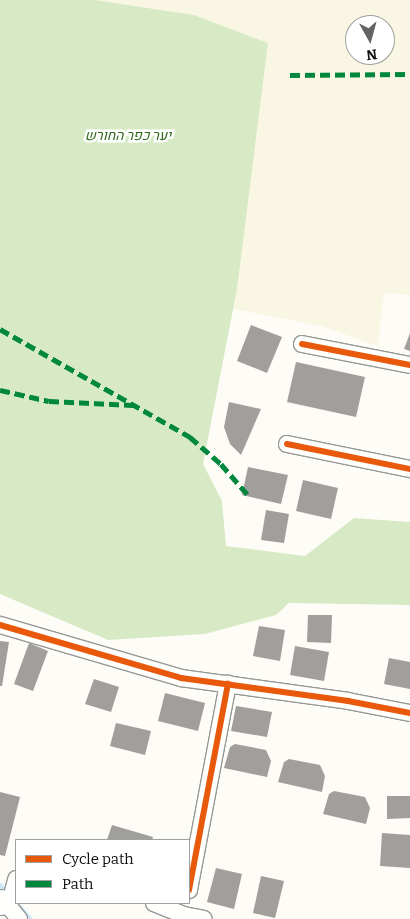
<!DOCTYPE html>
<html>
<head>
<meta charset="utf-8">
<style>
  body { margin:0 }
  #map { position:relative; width:410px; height:919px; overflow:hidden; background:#fdfcf7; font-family:Bitter,Heebo,serif }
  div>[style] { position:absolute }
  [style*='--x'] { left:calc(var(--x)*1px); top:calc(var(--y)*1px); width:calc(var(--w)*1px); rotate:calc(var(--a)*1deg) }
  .farmland>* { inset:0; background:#f9f7e4 }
  .forest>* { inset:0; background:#d8eac5 }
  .stream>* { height:4.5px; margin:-2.25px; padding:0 2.25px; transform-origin:2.25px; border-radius:2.25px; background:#cde8f7 }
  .building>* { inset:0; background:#a19f9c }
  .roads { filter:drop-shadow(1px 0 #979795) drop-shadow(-1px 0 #979795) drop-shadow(0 1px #979795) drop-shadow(0 -1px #979795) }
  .minor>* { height:16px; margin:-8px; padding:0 8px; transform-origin:8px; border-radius:8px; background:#fffffe }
  .quiet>* { height:5px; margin-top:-2.5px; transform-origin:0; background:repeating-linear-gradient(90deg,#00873e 0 10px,transparent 0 15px) }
  .cycleway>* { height:6px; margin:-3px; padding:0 3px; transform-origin:3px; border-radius:3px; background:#e8590c }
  span { translate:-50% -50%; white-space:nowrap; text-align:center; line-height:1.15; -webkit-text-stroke:5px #fff; paint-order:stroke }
  .park-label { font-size:14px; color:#2f6b1f; font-style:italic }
  .legend { position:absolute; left:15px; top:839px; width:175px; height:65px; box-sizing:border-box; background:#fff; border:1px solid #a0a0a0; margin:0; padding:6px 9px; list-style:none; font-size:15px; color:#111 }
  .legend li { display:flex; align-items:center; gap:10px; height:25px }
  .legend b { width:25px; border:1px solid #a0a0a0 }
  .north { position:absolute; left:345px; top:15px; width:50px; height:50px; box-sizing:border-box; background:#fff; border:1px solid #a0a0a0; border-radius:50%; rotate:173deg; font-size:14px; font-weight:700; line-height:20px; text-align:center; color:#111 }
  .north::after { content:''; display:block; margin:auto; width:18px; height:22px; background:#646362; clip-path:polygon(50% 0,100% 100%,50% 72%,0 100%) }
</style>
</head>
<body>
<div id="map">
  <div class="farmland">
    <div style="clip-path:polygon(evenodd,95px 0,410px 0,410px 295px,384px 293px,378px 346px,321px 326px,234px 309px,268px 43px,194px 15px,95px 0,355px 25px,385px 25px,385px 55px,355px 55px,355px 25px)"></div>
  </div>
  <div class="forest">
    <div style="clip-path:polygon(0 0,95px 0,194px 15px,268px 43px,237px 289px,203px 464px,222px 501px,226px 546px,305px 556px,354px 518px,410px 522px,410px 605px,289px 603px,276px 615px,205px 634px,108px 640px,0 594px)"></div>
  </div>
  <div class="stream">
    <div style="--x:0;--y:885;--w:11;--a:49"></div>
    <div style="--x:18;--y:905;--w:18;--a:49"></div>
  </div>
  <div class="building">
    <div style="clip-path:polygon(251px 325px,282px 337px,267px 373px,237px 361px)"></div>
    <div style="clip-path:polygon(410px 333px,410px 351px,404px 349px)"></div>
    <div style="clip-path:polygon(296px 362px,365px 377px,356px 417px,287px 402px)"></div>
    <div style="clip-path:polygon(229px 402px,261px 409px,241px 455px,230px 444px,224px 427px)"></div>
    <div style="clip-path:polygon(248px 467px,288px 475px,281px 504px,242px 495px)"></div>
    <div style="clip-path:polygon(303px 480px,338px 488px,331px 519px,296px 511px)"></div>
    <div style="clip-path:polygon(266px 510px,289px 514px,284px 543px,261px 540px)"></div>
    <div style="clip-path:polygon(308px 615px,332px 615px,331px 643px,307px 642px)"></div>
    <div style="clip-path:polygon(259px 626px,285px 630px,280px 661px,253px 656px)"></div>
    <div style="clip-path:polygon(0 641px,9px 642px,2px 686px,0 686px)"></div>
    <div style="clip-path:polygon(29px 643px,48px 651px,33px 691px,14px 684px)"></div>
    <div style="clip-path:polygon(295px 646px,329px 652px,324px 681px,290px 675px)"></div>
    <div style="clip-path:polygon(389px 658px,410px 662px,410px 689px,384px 684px)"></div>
    <div style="clip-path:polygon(94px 679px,119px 687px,111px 712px,85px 704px)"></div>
    <div style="clip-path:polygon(165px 693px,205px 703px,198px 731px,158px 721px)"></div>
    <div style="clip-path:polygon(236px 706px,272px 712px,267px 737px,231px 731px)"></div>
    <div style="clip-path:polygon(116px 723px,151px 731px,145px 755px,110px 746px)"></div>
    <div style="clip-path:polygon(235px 744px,266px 750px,271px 761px,267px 777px,224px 768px,230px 747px)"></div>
    <div style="clip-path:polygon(289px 759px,320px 765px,325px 776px,322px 792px,278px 782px,284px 762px)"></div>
    <div style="clip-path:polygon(334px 791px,365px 797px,370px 808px,366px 824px,323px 814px,329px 794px)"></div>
    <div style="clip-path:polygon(0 792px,20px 797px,5px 856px,0 855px)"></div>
    <div style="clip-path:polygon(387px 796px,410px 796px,410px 818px,387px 819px)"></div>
    <div style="clip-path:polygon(112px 825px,153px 837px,152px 840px,107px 840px)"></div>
    <div style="clip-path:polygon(382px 833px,410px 835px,410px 868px,380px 866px)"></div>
    <div style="clip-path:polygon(216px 868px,242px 874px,234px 909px,207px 902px)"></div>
    <div style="clip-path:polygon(261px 876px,284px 881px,275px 918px,253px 913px)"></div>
  </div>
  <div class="roads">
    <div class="minor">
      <div style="--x:302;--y:344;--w:110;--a:11"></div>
      <div style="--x:287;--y:444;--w:126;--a:11.5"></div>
      <div style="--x:0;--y:625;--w:189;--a:16.3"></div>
      <div style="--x:181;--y:678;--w:169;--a:7.8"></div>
      <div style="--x:348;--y:701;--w:63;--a:11"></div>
      <div style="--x:189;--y:890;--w:210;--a:-79.3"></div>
      <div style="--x:2;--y:898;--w:27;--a:51"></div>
      <div style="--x:154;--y:903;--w:32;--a:22"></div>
      <div style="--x:184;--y:915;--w:20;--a:11"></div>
      <div style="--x:0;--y:907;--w:9;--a:-6"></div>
      <div style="--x:9;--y:906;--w:28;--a:-75"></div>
    </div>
  </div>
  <div class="quiet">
    <div style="--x:290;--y:75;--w:120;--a:-0.5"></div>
    <div style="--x:0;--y:329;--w:219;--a:29.6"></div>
    <div style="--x:190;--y:437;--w:41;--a:41.1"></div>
    <div style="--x:221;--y:464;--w:40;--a:49"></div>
    <div style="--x:0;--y:390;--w:50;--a:12.7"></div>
    <div style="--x:49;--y:401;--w:84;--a:2.7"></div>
  </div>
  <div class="cycleway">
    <div style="--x:302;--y:344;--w:110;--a:11"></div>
    <div style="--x:287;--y:444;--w:126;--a:11.5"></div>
    <div style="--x:0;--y:625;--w:189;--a:16.3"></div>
    <div style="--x:181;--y:678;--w:169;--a:7.8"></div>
    <div style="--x:348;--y:701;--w:63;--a:11"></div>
    <div style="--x:189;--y:890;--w:210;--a:-79.3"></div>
  </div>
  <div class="park-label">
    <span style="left:128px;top:136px">יער כפר החורש</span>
  </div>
  <ul class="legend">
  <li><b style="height:6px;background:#e8590c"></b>Cycle path</li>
  <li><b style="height:6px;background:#00873e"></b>Path</li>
  </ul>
  <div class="north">N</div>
</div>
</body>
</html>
